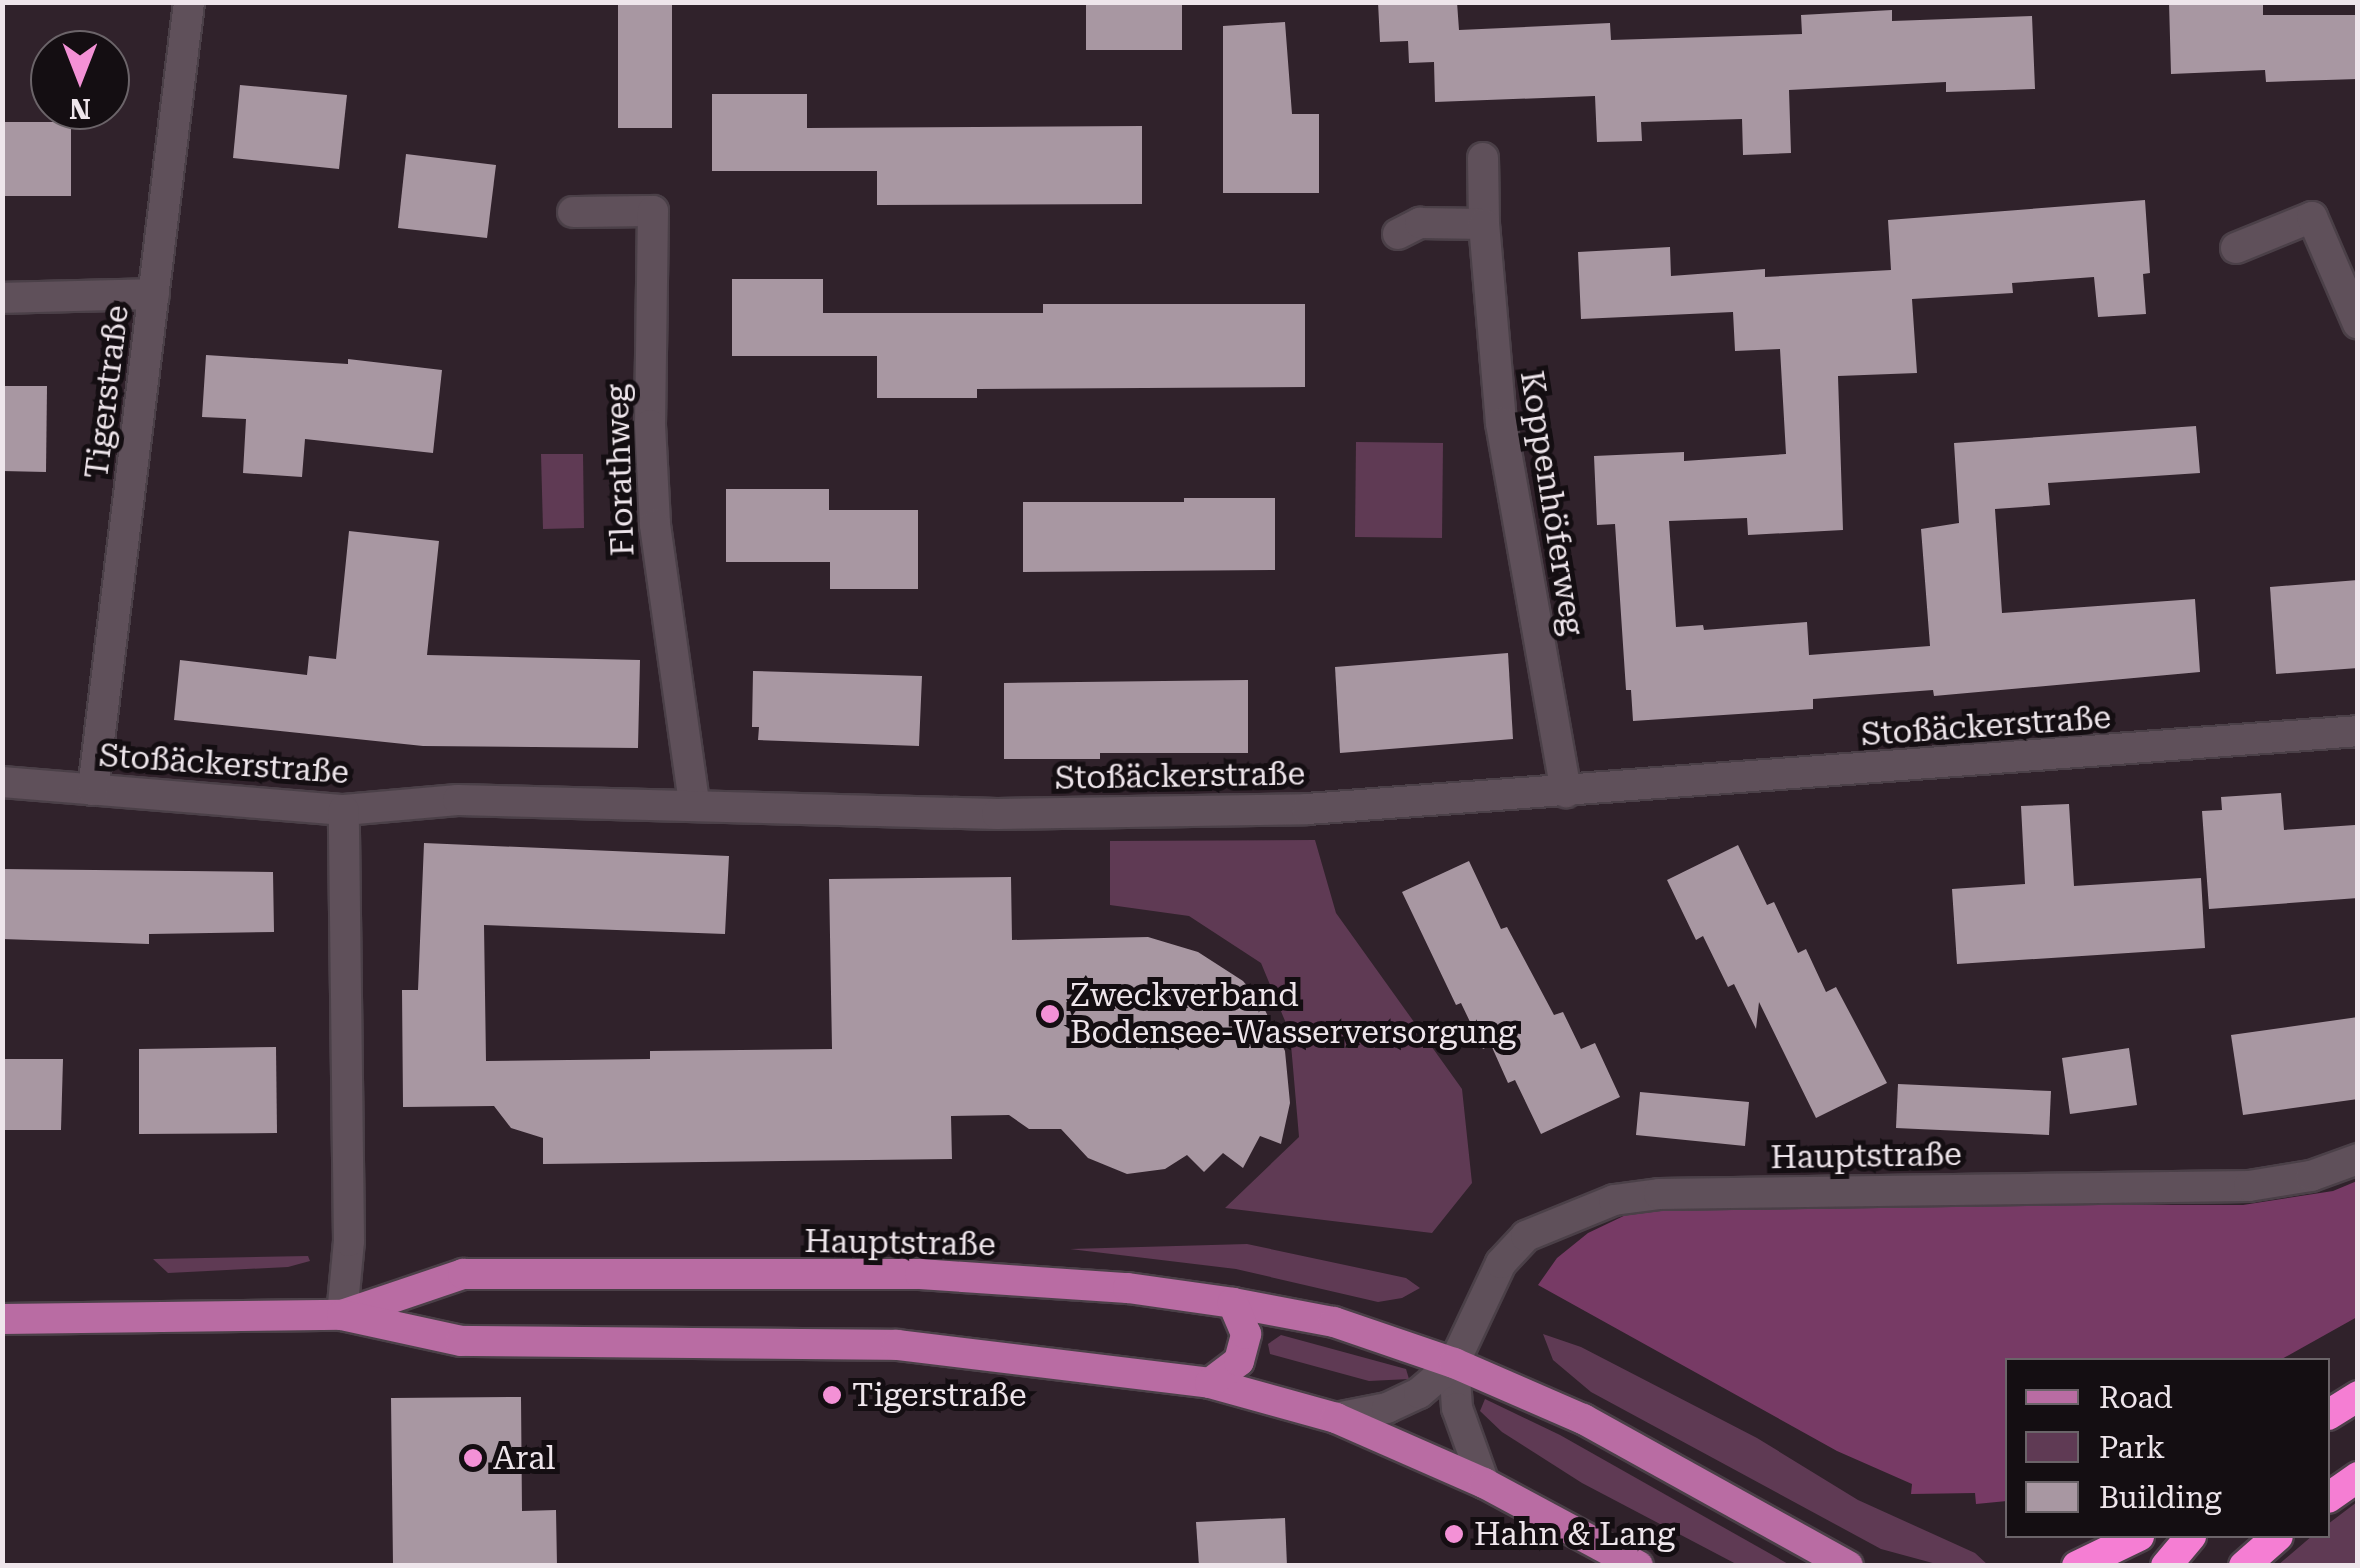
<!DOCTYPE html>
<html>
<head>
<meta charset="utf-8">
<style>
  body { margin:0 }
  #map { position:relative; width:2360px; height:1568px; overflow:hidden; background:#30222b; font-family:"Roboto Serif",serif }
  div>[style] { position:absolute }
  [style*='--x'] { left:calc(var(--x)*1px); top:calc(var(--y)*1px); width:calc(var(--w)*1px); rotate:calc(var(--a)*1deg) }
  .green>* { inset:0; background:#5f3a54 }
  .forest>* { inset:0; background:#773a65 }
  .building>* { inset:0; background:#a897a2 }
  .roads { filter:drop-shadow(2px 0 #4b4048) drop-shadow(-2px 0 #4b4048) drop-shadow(0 2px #4b4048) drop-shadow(0 -2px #4b4048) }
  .minor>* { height:30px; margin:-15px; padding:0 15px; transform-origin:15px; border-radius:15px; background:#5f505a }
  .major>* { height:30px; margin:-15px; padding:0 15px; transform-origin:15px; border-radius:15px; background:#b96ca3 }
  .highway>* { height:30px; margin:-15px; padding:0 15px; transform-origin:15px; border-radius:15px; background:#f57ed3 }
  .dots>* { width:28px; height:28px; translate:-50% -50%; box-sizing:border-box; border:5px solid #140e12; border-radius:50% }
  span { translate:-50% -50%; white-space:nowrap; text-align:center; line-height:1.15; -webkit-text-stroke:10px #140e12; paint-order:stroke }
  .street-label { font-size:32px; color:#eee5eb }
  .poi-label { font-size:32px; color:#eee5eb }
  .left { translate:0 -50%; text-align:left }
  .frame { position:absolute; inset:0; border:5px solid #eee5eb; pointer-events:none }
  .legend { position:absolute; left:2005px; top:1358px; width:325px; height:180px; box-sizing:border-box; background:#140e12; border:2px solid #6b6469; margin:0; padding:12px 18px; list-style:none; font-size:30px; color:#eee5eb }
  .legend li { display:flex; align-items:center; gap:20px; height:50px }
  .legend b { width:50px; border:2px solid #6b6469 }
  .north { position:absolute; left:30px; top:30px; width:100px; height:100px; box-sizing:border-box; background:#140e12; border:2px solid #6b6469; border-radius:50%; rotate:180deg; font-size:28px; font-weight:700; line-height:40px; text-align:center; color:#eee5eb }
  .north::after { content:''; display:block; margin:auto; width:35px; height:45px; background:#f391d6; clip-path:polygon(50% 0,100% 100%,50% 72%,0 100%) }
</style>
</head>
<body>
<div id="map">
  <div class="green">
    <div style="clip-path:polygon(1356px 442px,1443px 443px,1442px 538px,1355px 537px)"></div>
    <div style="clip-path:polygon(541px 454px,583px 454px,584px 528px,543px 529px)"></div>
    <div style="clip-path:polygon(1315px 840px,1336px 913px,1462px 1089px,1472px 1183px,1432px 1233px,1225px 1208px,1299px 1137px,1290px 1033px,1261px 963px,1189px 916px,1110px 905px,1110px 841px)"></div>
    <div style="clip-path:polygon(1247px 1244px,1406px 1278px,1420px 1288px,1402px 1298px,1378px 1302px,1236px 1269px,1070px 1249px)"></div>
    <div style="clip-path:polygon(308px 1256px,310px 1261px,288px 1267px,168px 1273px,153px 1259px)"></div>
    <div style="clip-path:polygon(1543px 1334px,1581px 1347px,1757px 1438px,1858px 1500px,1975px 1553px,1988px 1565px,1940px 1565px,1881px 1549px,1591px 1392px,1553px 1360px)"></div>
    <div style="clip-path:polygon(1281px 1335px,1406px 1369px,1409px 1379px,1369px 1381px,1270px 1354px,1268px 1344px)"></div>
    <div style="clip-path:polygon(1485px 1399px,1560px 1435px,1790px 1565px,1738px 1565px,1582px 1483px,1502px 1432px,1480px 1411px)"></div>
    <div style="clip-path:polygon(2357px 1502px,2357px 1565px,2278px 1565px,2312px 1536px,2328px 1536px,2328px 1524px)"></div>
  </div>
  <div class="forest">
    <div style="clip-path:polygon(2357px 1181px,2357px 1317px,2280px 1360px,2008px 1360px,2007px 1501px,1976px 1504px,1975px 1493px,1911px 1494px,1912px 1484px,1837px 1451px,1538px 1285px,1557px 1258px,1588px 1233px,1632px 1212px,1675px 1204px,2243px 1205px,2333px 1191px)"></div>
  </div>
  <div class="building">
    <div style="clip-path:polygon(618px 2px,672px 2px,672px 128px,618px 128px)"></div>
    <div style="clip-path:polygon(1086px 2px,1182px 2px,1182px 50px,1086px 50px)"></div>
    <div style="clip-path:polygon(1378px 2px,1457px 2px,1459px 30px,1610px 23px,1611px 40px,1802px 34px,1801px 15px,1892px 10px,1892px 21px,2032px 16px,2035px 89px,1946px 92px,1946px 82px,1789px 90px,1791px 153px,1743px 155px,1742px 119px,1641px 122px,1642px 141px,1597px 142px,1595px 96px,1435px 102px,1434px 62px,1409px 63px,1408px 41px,1380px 42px)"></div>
    <div style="clip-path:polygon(2169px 2px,2263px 2px,2263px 15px,2358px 15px,2358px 79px,2266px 82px,2265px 70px,2171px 74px)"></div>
    <div style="clip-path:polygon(1285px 22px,1292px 114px,1319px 114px,1319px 193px,1223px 193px,1223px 26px)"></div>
    <div style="clip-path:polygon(240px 85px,347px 95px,339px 169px,233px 158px)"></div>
    <div style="clip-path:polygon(712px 94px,807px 94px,807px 128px,1142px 126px,1142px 204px,877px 205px,877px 171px,712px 171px)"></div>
    <div style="clip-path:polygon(2px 122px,71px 122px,71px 196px,2px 196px)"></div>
    <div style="clip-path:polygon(406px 154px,496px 165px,487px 238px,398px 228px)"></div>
    <div style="clip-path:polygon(2145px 200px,2150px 273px,2143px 274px,2146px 314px,2098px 317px,2094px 277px,2012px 283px,2013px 293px,1912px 299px,1917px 373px,1838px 376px,1843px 530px,1748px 535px,1747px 518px,1669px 521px,1676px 627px,1703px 625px,1704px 630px,1807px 622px,1809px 655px,1930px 646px,1921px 529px,1959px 523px,1954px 443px,2196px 426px,2200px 473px,2048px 483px,2050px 505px,1995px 509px,2002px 613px,2195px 599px,2200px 672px,1934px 696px,1933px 690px,1813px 699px,1813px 709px,1633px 721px,1631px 690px,1626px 690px,1615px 524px,1597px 525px,1594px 456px,1684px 452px,1684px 461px,1786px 454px,1780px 349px,1735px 351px,1733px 312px,1581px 319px,1578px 252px,1670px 247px,1671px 276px,1765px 269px,1765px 277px,1891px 270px,1888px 220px)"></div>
    <div style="clip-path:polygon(732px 279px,823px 279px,823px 313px,1043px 313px,1043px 304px,1305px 304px,1305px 387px,977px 389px,977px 398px,877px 398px,877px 356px,732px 356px)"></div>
    <div style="clip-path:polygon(206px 355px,348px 364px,348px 359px,442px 370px,433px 453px,305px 439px,302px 477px,243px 473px,246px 419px,202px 417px)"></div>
    <div style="clip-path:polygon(2px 386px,47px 386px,46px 472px,2px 471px)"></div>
    <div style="clip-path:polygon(726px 489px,829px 489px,829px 510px,918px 510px,918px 589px,830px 589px,830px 562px,726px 562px)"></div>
    <div style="clip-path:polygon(1184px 498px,1275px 498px,1275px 570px,1023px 572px,1023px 502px,1184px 502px)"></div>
    <div style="clip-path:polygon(349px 531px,439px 541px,427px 655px,640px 660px,638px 748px,423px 746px,174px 720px,180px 660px,307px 675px,309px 656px,336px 659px)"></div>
    <div style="clip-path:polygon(2358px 580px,2358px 668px,2276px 674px,2270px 587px)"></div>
    <div style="clip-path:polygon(1508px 653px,1513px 739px,1340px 753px,1335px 667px)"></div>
    <div style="clip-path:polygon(753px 671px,922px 676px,919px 746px,758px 740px,759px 727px,752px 727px)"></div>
    <div style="clip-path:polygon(1248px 680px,1248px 753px,1100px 753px,1100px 759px,1004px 759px,1004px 683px)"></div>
    <div style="clip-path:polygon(2281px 793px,2284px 830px,2355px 825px,2358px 898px,2209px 909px,2202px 811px,2222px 810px,2221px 797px)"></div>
    <div style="clip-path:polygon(2069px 804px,2074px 886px,2201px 878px,2205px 948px,1957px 964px,1952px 889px,2025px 884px,2021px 806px)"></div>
    <div style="clip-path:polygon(424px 843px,729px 856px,725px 934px,484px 925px,486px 1061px,650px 1059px,650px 1051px,832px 1049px,829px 879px,1011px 877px,1012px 940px,1148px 937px,1198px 952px,1243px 981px,1261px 1002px,1285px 1051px,1290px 1103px,1281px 1144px,1260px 1136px,1243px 1168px,1223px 1153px,1204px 1172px,1187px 1155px,1165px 1169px,1127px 1174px,1088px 1158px,1061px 1129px,1029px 1129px,1009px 1115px,951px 1116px,952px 1159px,543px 1164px,543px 1138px,511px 1128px,494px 1106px,403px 1107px,402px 990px,418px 990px)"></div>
    <div style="clip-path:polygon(1738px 845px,1767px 905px,1774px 902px,1798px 953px,1806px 949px,1826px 992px,1836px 987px,1887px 1083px,1816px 1118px,1759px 1002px,1756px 1029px,1734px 984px,1728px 987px,1703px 936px,1696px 940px,1667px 880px)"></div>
    <div style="clip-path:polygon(1469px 861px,1501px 929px,1507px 927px,1554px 1015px,1563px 1012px,1581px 1049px,1595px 1043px,1620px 1097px,1541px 1134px,1515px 1080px,1508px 1083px,1491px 1045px,1483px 1049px,1461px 1003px,1456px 1005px,1402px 892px)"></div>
    <div style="clip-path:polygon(2px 869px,273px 872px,274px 932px,149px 934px,149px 944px,2px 939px)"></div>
    <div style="clip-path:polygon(2358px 1017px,2358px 1099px,2243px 1115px,2231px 1035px)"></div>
    <div style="clip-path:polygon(276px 1047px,277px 1133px,139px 1134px,139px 1049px)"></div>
    <div style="clip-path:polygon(2129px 1048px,2137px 1105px,2070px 1114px,2062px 1058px)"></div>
    <div style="clip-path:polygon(2px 1059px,63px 1059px,61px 1130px,2px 1130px)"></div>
    <div style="clip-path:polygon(1898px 1084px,2051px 1091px,2049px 1135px,1896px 1128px)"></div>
    <div style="clip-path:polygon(1640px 1092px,1749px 1102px,1745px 1146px,1636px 1135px)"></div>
    <div style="clip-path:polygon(521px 1397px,522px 1511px,556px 1510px,557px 1566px,393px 1566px,391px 1398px)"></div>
    <div style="clip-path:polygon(1285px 1518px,1287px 1566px,1199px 1566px,1196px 1522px)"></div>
  </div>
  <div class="roads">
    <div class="minor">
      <div style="--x:1483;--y:158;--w:66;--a:89.1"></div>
      <div style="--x:573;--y:212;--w:80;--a:-0.7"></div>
      <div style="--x:653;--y:211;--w:214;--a:90.8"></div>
      <div style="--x:650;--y:425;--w:100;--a:87.1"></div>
      <div style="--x:655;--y:525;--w:282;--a:82"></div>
      <div style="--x:1398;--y:234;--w:25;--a:-27"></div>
      <div style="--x:1420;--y:223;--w:64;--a:0.9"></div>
      <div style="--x:1484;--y:224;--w:200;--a:85.1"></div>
      <div style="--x:1501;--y:423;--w:375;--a:80"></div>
      <div style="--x:2236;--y:248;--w:82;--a:-22.2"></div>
      <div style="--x:2312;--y:217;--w:116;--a:66.7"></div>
      <div style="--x:2;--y:298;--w:152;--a:-1.5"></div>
      <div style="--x:2;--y:782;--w:343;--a:4.7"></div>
      <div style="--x:344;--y:810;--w:114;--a:-5"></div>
      <div style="--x:458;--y:800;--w:539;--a:1.49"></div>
      <div style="--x:997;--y:814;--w:310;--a:-0.9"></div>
      <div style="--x:1307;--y:809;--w:1054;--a:-4.24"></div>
      <div style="--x:93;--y:790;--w:794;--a:-83.05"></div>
      <div style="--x:342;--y:1315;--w:74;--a:-84.6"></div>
      <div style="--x:349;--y:1241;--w:431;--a:-90.7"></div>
      <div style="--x:1454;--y:1363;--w:45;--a:86.2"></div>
      <div style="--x:1457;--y:1408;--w:80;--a:70.2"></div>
      <div style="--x:1336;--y:1418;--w:52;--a:-11.1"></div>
      <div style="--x:1387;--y:1408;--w:35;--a:-25"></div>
      <div style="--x:1419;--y:1393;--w:46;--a:-40.6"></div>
      <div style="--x:1454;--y:1363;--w:110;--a:-64.8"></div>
      <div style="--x:1501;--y:1263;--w:37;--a:-47"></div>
      <div style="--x:1526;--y:1236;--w:95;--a:-22.2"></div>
      <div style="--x:1614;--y:1200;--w:45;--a:-7.6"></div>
      <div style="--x:1659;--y:1194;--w:590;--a:-0.78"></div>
      <div style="--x:2249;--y:1186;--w:63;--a:-9.2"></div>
      <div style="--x:2311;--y:1176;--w:50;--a:-19.9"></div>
    </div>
    <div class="major">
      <div style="--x:342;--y:1315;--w:128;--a:-18.7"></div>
      <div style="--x:463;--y:1274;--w:457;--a:0"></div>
      <div style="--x:920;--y:1274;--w:208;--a:3.9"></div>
      <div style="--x:1128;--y:1288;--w:106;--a:8.1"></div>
      <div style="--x:1233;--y:1303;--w:103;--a:10.7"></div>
      <div style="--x:1334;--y:1322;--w:127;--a:18.9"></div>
      <div style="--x:1454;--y:1363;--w:141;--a:23.5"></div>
      <div style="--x:1583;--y:1419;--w:303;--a:29"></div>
      <div style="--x:2;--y:1319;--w:340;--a:-0.7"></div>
      <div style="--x:342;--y:1315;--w:122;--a:12.3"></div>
      <div style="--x:461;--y:1341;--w:436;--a:0.5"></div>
      <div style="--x:897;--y:1345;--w:315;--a:6.9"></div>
      <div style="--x:1210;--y:1383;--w:131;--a:15.5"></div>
      <div style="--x:1336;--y:1418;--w:162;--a:23.7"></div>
      <div style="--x:1484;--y:1483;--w:175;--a:28.3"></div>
      <div style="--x:1210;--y:1383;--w:36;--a:-37"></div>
      <div style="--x:1239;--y:1361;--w:28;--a:-75"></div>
      <div style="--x:1246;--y:1334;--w:34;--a:-113"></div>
    </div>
    <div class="highway">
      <div style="--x:2328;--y:1415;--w:36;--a:-32"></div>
      <div style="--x:2328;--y:1498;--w:37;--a:-35"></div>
      <div style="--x:2077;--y:1566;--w:69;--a:-25.8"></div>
      <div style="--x:2166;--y:1566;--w:39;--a:-50"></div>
      <div style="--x:2244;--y:1566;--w:45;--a:-41.4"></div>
    </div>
  </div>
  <div class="dots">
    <div style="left:1050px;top:1014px;background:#f391d6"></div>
    <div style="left:832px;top:1395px;background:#f391d6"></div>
    <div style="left:473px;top:1458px;background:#f391d6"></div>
    <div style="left:1454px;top:1534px;background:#f391d6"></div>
  </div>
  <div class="street-label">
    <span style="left:107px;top:392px;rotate:-83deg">Tigerstraße</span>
    <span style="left:620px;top:470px;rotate:-92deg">Florathweg</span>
    <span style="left:1552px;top:503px;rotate:81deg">Koppenhöferweg</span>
    <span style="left:1986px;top:726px;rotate:-4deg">Stoßäckerstraße</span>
    <span style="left:224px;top:764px;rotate:4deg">Stoßäckerstraße</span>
    <span style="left:1180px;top:776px;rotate:-1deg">Stoßäckerstraße</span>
    <span style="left:1866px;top:1156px;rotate:-1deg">Hauptstraße</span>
    <span style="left:900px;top:1243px;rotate:1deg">Hauptstraße</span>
  </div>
  <div class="poi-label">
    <span class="left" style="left:1070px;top:1014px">Zweckverband<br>Bodensee-Wasserversorgung</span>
    <span class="left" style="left:852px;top:1395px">Tigerstraße</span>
    <span class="left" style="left:493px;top:1458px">Aral</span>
    <span class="left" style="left:1474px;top:1534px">Hahn &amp; Lang</span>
  </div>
  <div class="frame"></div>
  <ul class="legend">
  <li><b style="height:12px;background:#b96ca3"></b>Road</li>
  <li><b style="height:28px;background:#5f3a54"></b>Park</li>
  <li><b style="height:28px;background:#a897a2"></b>Building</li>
  </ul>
  <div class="north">N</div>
</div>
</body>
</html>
